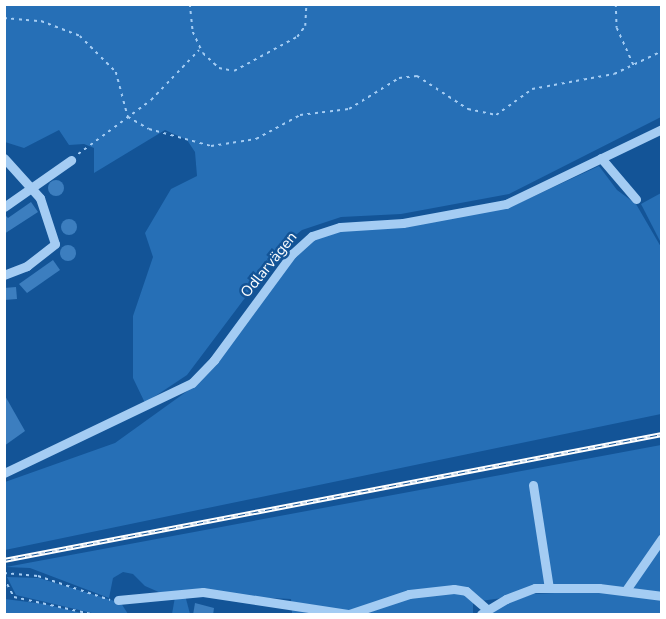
<!DOCTYPE html>
<html>
<head>
<meta charset="utf-8">
<style>
  body { margin:0 }
  #map { position:relative; width:666px; height:619px; overflow:hidden; background:#135497; font-family:"Nunito Sans",sans-serif }
  div>[style] { position:absolute }
  [style*='--x'] { left:calc(var(--x)*1px); top:calc(var(--y)*1px); width:calc(var(--w)*1px); rotate:calc(var(--a)*1deg) }
  .green>* { inset:0; background:#266fb6 }
  .building>* { inset:0; background:#3c7ebf }
  .round { border-radius:50% }
  .path>* { height:1.5px; margin-top:-0.75px; transform-origin:0; background:repeating-linear-gradient(90deg,#a4ccf3 0 3px,transparent 0 7.5px) }
  .minor>* { height:9px; margin:-4.5px; padding:0 4.5px; transform-origin:4.5px; border-radius:4.5px; background:#a4ccf3 }
  .rail>* { height:4.5px; margin-top:-2.25px; transform-origin:0; background:repeating-linear-gradient(90deg,#135497 0 7px,#fff 0 14px); box-sizing:border-box; border-block:2px solid #fff }
  span { translate:-50% -50%; white-space:nowrap; text-align:center; line-height:1.15; -webkit-text-stroke:5px #135497; paint-order:stroke }
  .street-label { font-size:15px; color:#fff }
  .frame { position:absolute; inset:0; border:6px solid #fff; pointer-events:none }
</style>
</head>
<body>
<div id="map">
  <div class="green">
    <div style="clip-path:polygon(4px 5px,661px 5px,661px 117px,509px 194px,401px 214px,341px 217px,302px 230px,287px 242px,187px 375px,145px 403px,133px 378px,133px 316px,153px 257px,145px 233px,171px 189px,197px 176px,195px 152px,187px 140px,165px 130px,94px 173px,94px 148px,84px 144px,69px 145px,59px 130px,24px 148px,5px 142px)"></div>
    <div style="clip-path:polygon(599px 166px,617px 190px,636px 204px,661px 247px,661px 414px,5px 550px,5px 482px,115px 443px,197px 384px,298px 251px,311px 241px,343px 230px,517px 204px)"></div>
    <div style="clip-path:polygon(661px 193px,661px 243px,641px 204px)"></div>
    <div style="clip-path:polygon(661px 445px,661px 593px,598px 585px,473px 602px,473px 614px,296px 614px,292px 613px,291px 599px,161px 593px,145px 586px,133px 574px,123px 572px,113px 578px,109px 598px,30px 568px,6px 567px)"></div>
    <div style="clip-path:polygon(7px 577px,39px 578px,121px 603px,128px 614px,96px 614px,16px 595px)"></div>
    <div style="clip-path:polygon(597px 591px,661px 600px,661px 614px,487px 614px,496px 607px,533px 594px)"></div>
    <div style="clip-path:polygon(185px 595px,190px 614px,172px 614px,175px 597px)"></div>
    <div style="clip-path:polygon(5px 599px,44px 604px,86px 614px,5px 614px)"></div>
  </div>
  <div class="building">
    <div class="round" style="left:48px;top:180px;width:16px;height:16px"></div>
    <div style="clip-path:polygon(31px 202px,38px 212px,4px 234px,4px 214px,8px 218px)"></div>
    <div class="round" style="left:61px;top:219px;width:16px;height:16px"></div>
    <div class="round" style="left:60px;top:245px;width:16px;height:16px"></div>
    <div style="clip-path:polygon(53px 260px,60px 270px,27px 293px,19px 284px)"></div>
    <div style="clip-path:polygon(16px 287px,17px 299px,4px 300px,4px 288px)"></div>
    <div style="clip-path:polygon(4px 394px,25px 431px,4px 446px)"></div>
    <div style="clip-path:polygon(195px 603px,214px 608px,213px 615px,193px 615px)"></div>
  </div>
  <div class="path">
    <div style="--x:190;--y:4;--w:28;--a:84"></div>
    <div style="--x:193;--y:32;--w:23;--a:65"></div>
    <div style="--x:203;--y:53;--w:22;--a:43"></div>
    <div style="--x:219;--y:68;--w:15;--a:11"></div>
    <div style="--x:234;--y:71;--w:72;--a:-28.4"></div>
    <div style="--x:297;--y:37;--w:14;--a:-54"></div>
    <div style="--x:305;--y:26;--w:22;--a:-87"></div>
    <div style="--x:616;--y:4;--w:24;--a:88"></div>
    <div style="--x:617;--y:28;--w:42;--a:65.9"></div>
    <div style="--x:4;--y:18;--w:37;--a:5"></div>
    <div style="--x:41;--y:21;--w:42;--a:21"></div>
    <div style="--x:80;--y:36;--w:51;--a:45"></div>
    <div style="--x:116;--y:72;--w:47;--a:75.1"></div>
    <div style="--x:128;--y:117;--w:24;--a:30"></div>
    <div style="--x:149;--y:129;--w:64;--a:15.3"></div>
    <div style="--x:211;--y:146;--w:46;--a:-8.8"></div>
    <div style="--x:256;--y:139;--w:50;--a:-28.6"></div>
    <div style="--x:300;--y:115;--w:49;--a:-7"></div>
    <div style="--x:349;--y:109;--w:59;--a:-31.8"></div>
    <div style="--x:399;--y:78;--w:18;--a:-6"></div>
    <div style="--x:417;--y:76;--w:61;--a:32.9"></div>
    <div style="--x:468;--y:109;--w:29;--a:12"></div>
    <div style="--x:496;--y:115;--w:44;--a:-35.8"></div>
    <div style="--x:532;--y:89;--w:83;--a:-10.4"></div>
    <div style="--x:614;--y:74;--w:53;--a:-25.6"></div>
    <div style="--x:78;--y:154;--w:91;--a:-36.5"></div>
    <div style="--x:151;--y:100;--w:69;--a:-46.2"></div>
    <div style="--x:4;--y:573;--w:34;--a:5"></div>
    <div style="--x:38;--y:576;--w:76;--a:18.4"></div>
    <div style="--x:4;--y:578;--w:21;--a:62"></div>
    <div style="--x:14;--y:597;--w:79;--a:12.4"></div>
  </div>
  <div class="minor">
    <div style="--x:4;--y:158;--w:54;--a:48"></div>
    <div style="--x:40;--y:198;--w:48;--a:71.9"></div>
    <div style="--x:55;--y:244;--w:36;--a:142"></div>
    <div style="--x:27;--y:266;--w:25;--a:159"></div>
    <div style="--x:601;--y:158;--w:54;--a:49.5"></div>
    <div style="--x:4;--y:207;--w:82;--a:-35"></div>
    <div style="--x:4;--y:473;--w:208;--a:-25.6"></div>
    <div style="--x:192;--y:383;--w:32;--a:-46"></div>
    <div style="--x:214;--y:360;--w:132;--a:-53.7"></div>
    <div style="--x:292;--y:254;--w:27;--a:-42"></div>
    <div style="--x:312;--y:236;--w:29;--a:-18"></div>
    <div style="--x:340;--y:227;--w:63;--a:-3.6"></div>
    <div style="--x:403;--y:223;--w:105;--a:-10.5"></div>
    <div style="--x:506;--y:204;--w:173;--a:-25.7"></div>
    <div style="--x:533;--y:485;--w:104;--a:81.2"></div>
    <div style="--x:626;--y:590;--w:63;--a:-55.3"></div>
    <div style="--x:118;--y:600;--w:85;--a:-5.4"></div>
    <div style="--x:203;--y:592;--w:148;--a:8.6"></div>
    <div style="--x:349;--y:614;--w:63;--a:-18.4"></div>
    <div style="--x:409;--y:594;--w:45;--a:-6.3"></div>
    <div style="--x:454;--y:589;--w:12;--a:9"></div>
    <div style="--x:466;--y:591;--w:28;--a:41"></div>
    <div style="--x:481;--y:614;--w:29;--a:-31"></div>
    <div style="--x:506;--y:599;--w:31;--a:-21"></div>
    <div style="--x:535;--y:588;--w:64;--a:0"></div>
    <div style="--x:599;--y:588;--w:64;--a:7.2"></div>
  </div>
  <div class="rail">
    <div style="--x:4;--y:560;--w:670;--a:-10.84"></div>
  </div>
  <div class="street-label">
    <span style="left:269px;top:265px;rotate:-51deg">Odlarvägen</span>
  </div>
  <div class="frame"></div>
</div>
</body>
</html>
